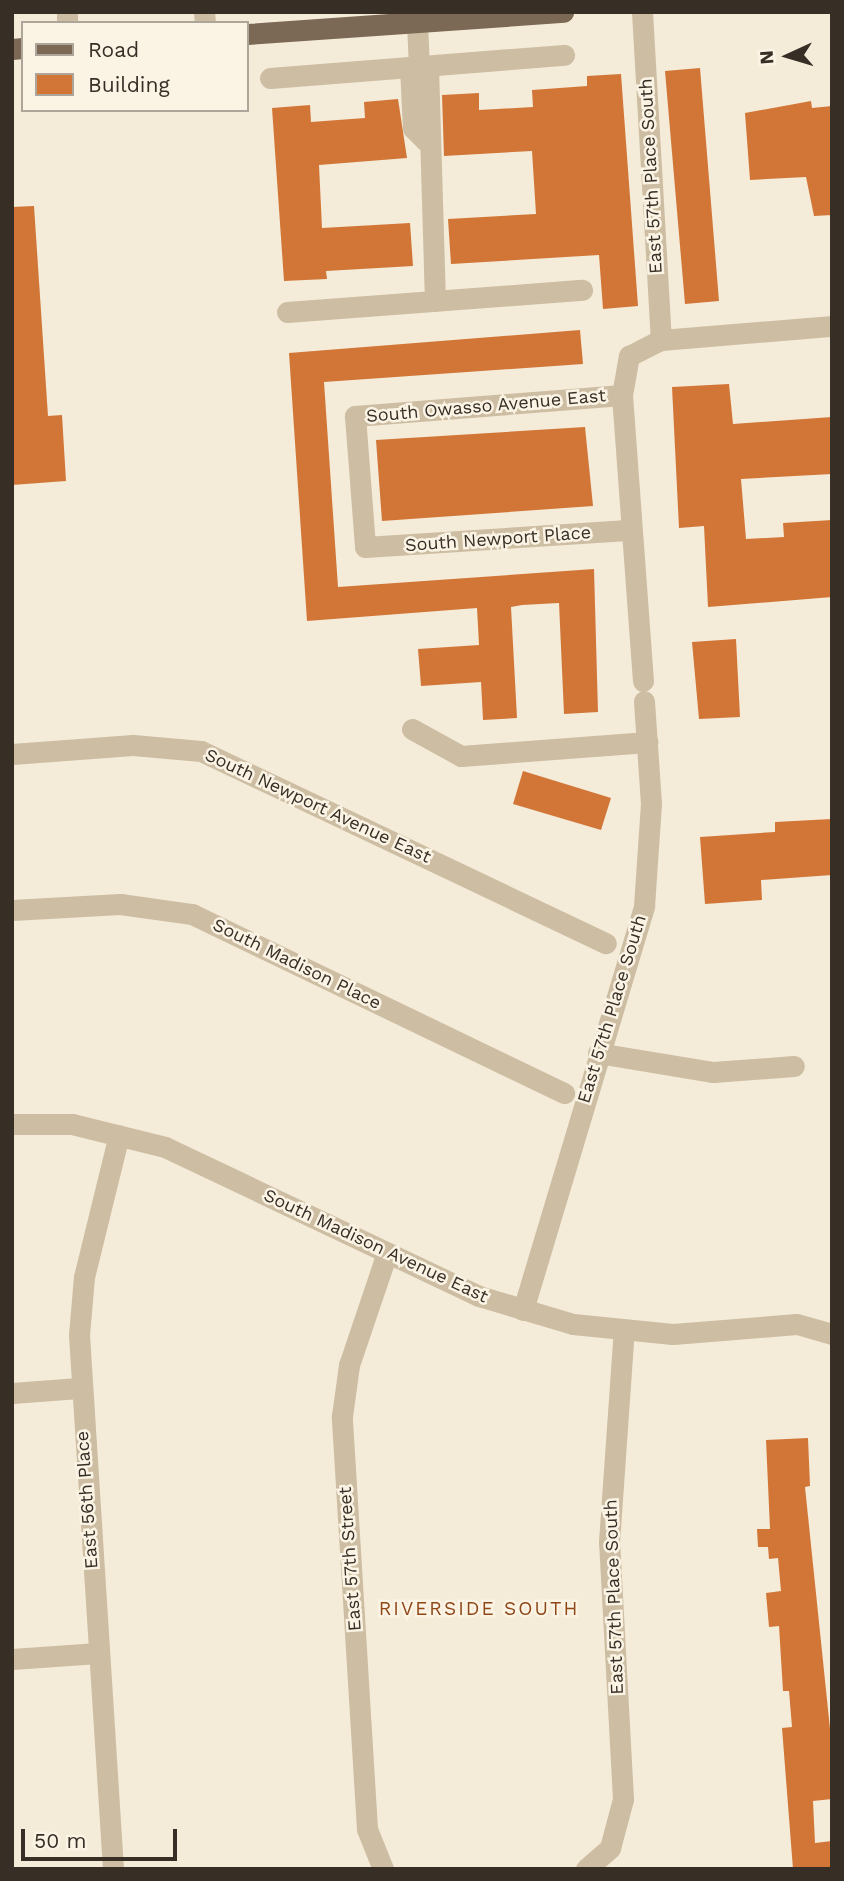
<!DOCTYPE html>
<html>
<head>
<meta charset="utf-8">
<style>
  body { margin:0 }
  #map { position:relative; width:844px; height:1881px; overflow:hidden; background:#f4ebd8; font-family:"Work Sans",sans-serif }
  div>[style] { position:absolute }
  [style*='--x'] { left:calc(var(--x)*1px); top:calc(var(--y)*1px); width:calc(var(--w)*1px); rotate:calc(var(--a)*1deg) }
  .building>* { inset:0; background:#d27638 }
  .minor>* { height:21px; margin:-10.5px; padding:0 10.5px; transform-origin:10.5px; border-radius:10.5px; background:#cdbda3 }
  .major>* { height:21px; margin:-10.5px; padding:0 10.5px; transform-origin:10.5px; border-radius:10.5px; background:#7b6855 }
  span { translate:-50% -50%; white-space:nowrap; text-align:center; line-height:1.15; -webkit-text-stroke:5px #fbf4e5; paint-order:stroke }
  .street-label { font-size:18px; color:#372e26 }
  .neighbourhood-label { font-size:19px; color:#8e4717; letter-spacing:2px }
  .frame { position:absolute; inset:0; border:14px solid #372e26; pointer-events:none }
  .legend { position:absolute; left:21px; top:21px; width:228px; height:91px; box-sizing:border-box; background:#fbf4e5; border:2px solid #ada599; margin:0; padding:9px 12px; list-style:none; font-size:21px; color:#372e26 }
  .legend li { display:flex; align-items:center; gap:14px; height:35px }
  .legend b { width:35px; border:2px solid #ada599 }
  .north { position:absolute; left:753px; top:21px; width:70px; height:70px; -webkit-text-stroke:5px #fbf4e5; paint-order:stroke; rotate:266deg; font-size:19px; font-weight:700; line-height:28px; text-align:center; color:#372e26 }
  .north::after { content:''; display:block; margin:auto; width:24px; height:32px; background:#372e26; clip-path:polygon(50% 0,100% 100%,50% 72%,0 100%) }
  .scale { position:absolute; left:21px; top:1829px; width:156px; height:32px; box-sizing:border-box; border:4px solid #372e26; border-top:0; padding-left:9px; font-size:21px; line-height:24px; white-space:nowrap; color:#372e26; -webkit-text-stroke:5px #fbf4e5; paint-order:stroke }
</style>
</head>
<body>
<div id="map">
  <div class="building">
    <div style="clip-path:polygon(700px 68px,719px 301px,685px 304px,665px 71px)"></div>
    <div style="clip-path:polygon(621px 74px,638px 306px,603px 309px,599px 255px,451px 264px,448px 219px,536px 214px,532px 151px,444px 156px,442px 95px,479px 93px,479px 110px,533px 107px,532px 90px,587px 86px,587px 76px)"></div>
    <div style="clip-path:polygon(398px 99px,407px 158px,319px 165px,322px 228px,410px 223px,413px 266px,326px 271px,327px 279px,284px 281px,272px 108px,310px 105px,311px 122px,365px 118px,364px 102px)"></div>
    <div style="clip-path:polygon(811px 101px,812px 108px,832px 106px,832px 215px,814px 216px,806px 177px,750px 180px,745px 113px)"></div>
    <div style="clip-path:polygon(34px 206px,48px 416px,62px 415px,66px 481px,12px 485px,12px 207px)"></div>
    <div style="clip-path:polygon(580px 330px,583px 364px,324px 382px,338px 587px,594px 569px,598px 712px,564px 714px,559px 603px,522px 605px,511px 607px,517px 718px,483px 720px,481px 682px,421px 686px,418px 649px,479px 645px,477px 608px,307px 621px,289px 353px)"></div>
    <div style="clip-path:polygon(729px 384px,733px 424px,832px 417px,832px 474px,741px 479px,746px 539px,784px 537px,783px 523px,832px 520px,832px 597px,708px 607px,704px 526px,679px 528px,672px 387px)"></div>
    <div style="clip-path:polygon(585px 427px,593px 506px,382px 521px,376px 440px)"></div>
    <div style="clip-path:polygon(736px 639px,740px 717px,699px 719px,692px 642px)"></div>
    <div style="clip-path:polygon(523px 771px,611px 798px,601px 830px,513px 804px)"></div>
    <div style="clip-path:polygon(832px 819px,832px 875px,761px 880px,762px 900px,705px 904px,700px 837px,775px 832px,775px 822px)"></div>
    <div style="clip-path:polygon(808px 1438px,810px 1486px,805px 1487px,832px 1748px,832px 1799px,813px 1801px,815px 1843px,832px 1841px,832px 1869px,793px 1869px,782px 1728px,792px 1727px,789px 1691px,783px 1691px,779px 1626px,769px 1627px,766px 1593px,781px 1591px,778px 1558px,769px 1559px,768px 1547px,758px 1547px,757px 1529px,770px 1529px,766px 1440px)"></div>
  </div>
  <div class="minor">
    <div style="--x:67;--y:12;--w:11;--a:90"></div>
    <div style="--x:204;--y:12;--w:11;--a:85"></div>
    <div style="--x:642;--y:12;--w:329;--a:86.7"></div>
    <div style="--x:417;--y:22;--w:45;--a:87.5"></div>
    <div style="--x:428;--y:66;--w:235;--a:88.3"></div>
    <div style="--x:410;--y:67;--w:61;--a:87.2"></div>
    <div style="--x:413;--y:128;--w:18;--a:45"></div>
    <div style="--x:270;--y:78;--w:295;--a:-4.5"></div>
    <div style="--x:287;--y:312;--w:296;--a:-4.3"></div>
    <div style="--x:622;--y:395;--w:268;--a:175.5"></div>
    <div style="--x:355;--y:416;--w:131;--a:85.6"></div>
    <div style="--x:365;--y:547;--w:267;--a:-3.7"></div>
    <div style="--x:643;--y:681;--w:287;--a:-94.2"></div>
    <div style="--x:622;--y:395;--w:40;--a:-80"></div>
    <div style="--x:629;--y:356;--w:36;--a:-27"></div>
    <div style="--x:661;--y:340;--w:172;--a:-4.7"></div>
    <div style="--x:412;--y:729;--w:56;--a:28.9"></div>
    <div style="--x:461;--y:756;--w:187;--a:-4.3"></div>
    <div style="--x:12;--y:754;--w:121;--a:-4.3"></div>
    <div style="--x:133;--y:745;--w:68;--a:5"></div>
    <div style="--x:201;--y:751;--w:448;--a:25.4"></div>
    <div style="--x:12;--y:910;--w:108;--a:-3.2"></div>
    <div style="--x:120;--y:904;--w:73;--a:7.9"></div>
    <div style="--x:192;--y:914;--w:413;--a:25.7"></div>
    <div style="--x:598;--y:1053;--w:117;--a:9.4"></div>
    <div style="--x:713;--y:1072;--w:81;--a:-4.2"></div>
    <div style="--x:12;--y:1124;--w:60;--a:0"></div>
    <div style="--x:72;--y:1124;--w:96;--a:13.9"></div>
    <div style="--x:165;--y:1147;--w:348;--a:25.4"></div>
    <div style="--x:479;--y:1296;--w:98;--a:16.6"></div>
    <div style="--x:573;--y:1324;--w:100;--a:5.7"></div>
    <div style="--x:673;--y:1334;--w:124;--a:-4.6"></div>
    <div style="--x:797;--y:1324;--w:36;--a:16"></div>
    <div style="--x:523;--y:1310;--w:422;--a:-73.3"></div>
    <div style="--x:644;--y:906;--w:102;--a:-86.1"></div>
    <div style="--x:651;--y:804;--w:103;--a:-93.9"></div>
    <div style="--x:12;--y:1393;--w:67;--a:-4.3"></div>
    <div style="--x:12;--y:1659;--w:86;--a:-4"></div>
    <div style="--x:113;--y:1869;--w:535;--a:-93.64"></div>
    <div style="--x:79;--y:1335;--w:58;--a:-85.1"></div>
    <div style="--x:84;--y:1277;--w:146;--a:-76.2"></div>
    <div style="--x:383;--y:1869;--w:43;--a:-111.8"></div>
    <div style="--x:367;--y:1829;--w:414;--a:-93.5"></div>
    <div style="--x:342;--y:1416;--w:51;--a:-82.2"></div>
    <div style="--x:349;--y:1365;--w:118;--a:-71.3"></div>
    <div style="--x:586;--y:1869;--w:32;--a:-41"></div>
    <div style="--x:610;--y:1848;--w:51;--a:-75.1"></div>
    <div style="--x:623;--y:1799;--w:257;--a:-93.1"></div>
    <div style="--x:609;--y:1542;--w:213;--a:-86"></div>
  </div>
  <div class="major">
    <div style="--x:247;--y:34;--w:317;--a:-4"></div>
    <div style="--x:12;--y:49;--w:11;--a:-5"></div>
  </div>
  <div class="street-label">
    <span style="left:651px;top:176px;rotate:-93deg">East 57th Place South</span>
    <span style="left:486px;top:406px;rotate:-5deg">South Owasso Avenue East</span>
    <span style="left:498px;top:539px;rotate:-4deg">South Newport Place</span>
    <span style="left:318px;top:806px;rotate:25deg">South Newport Avenue East</span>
    <span style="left:297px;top:964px;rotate:26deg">South Madison Place</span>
    <span style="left:612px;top:1009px;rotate:-73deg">East 57th Place South</span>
    <span style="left:376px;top:1246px;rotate:25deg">South Madison Avenue East</span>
    <span style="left:87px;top:1500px;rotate:-94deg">East 56th Place</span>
    <span style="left:350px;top:1559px;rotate:-94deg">East 57th Street</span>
    <span style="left:614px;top:1597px;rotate:-92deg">East 57th Place South</span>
  </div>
  <div class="neighbourhood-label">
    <span style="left:479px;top:1609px">RIVERSIDE SOUTH</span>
  </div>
  <div class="frame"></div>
  <ul class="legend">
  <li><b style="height:9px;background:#7b6855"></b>Road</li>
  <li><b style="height:19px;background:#d27638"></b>Building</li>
  </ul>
  <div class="north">N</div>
  <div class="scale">50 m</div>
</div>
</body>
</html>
